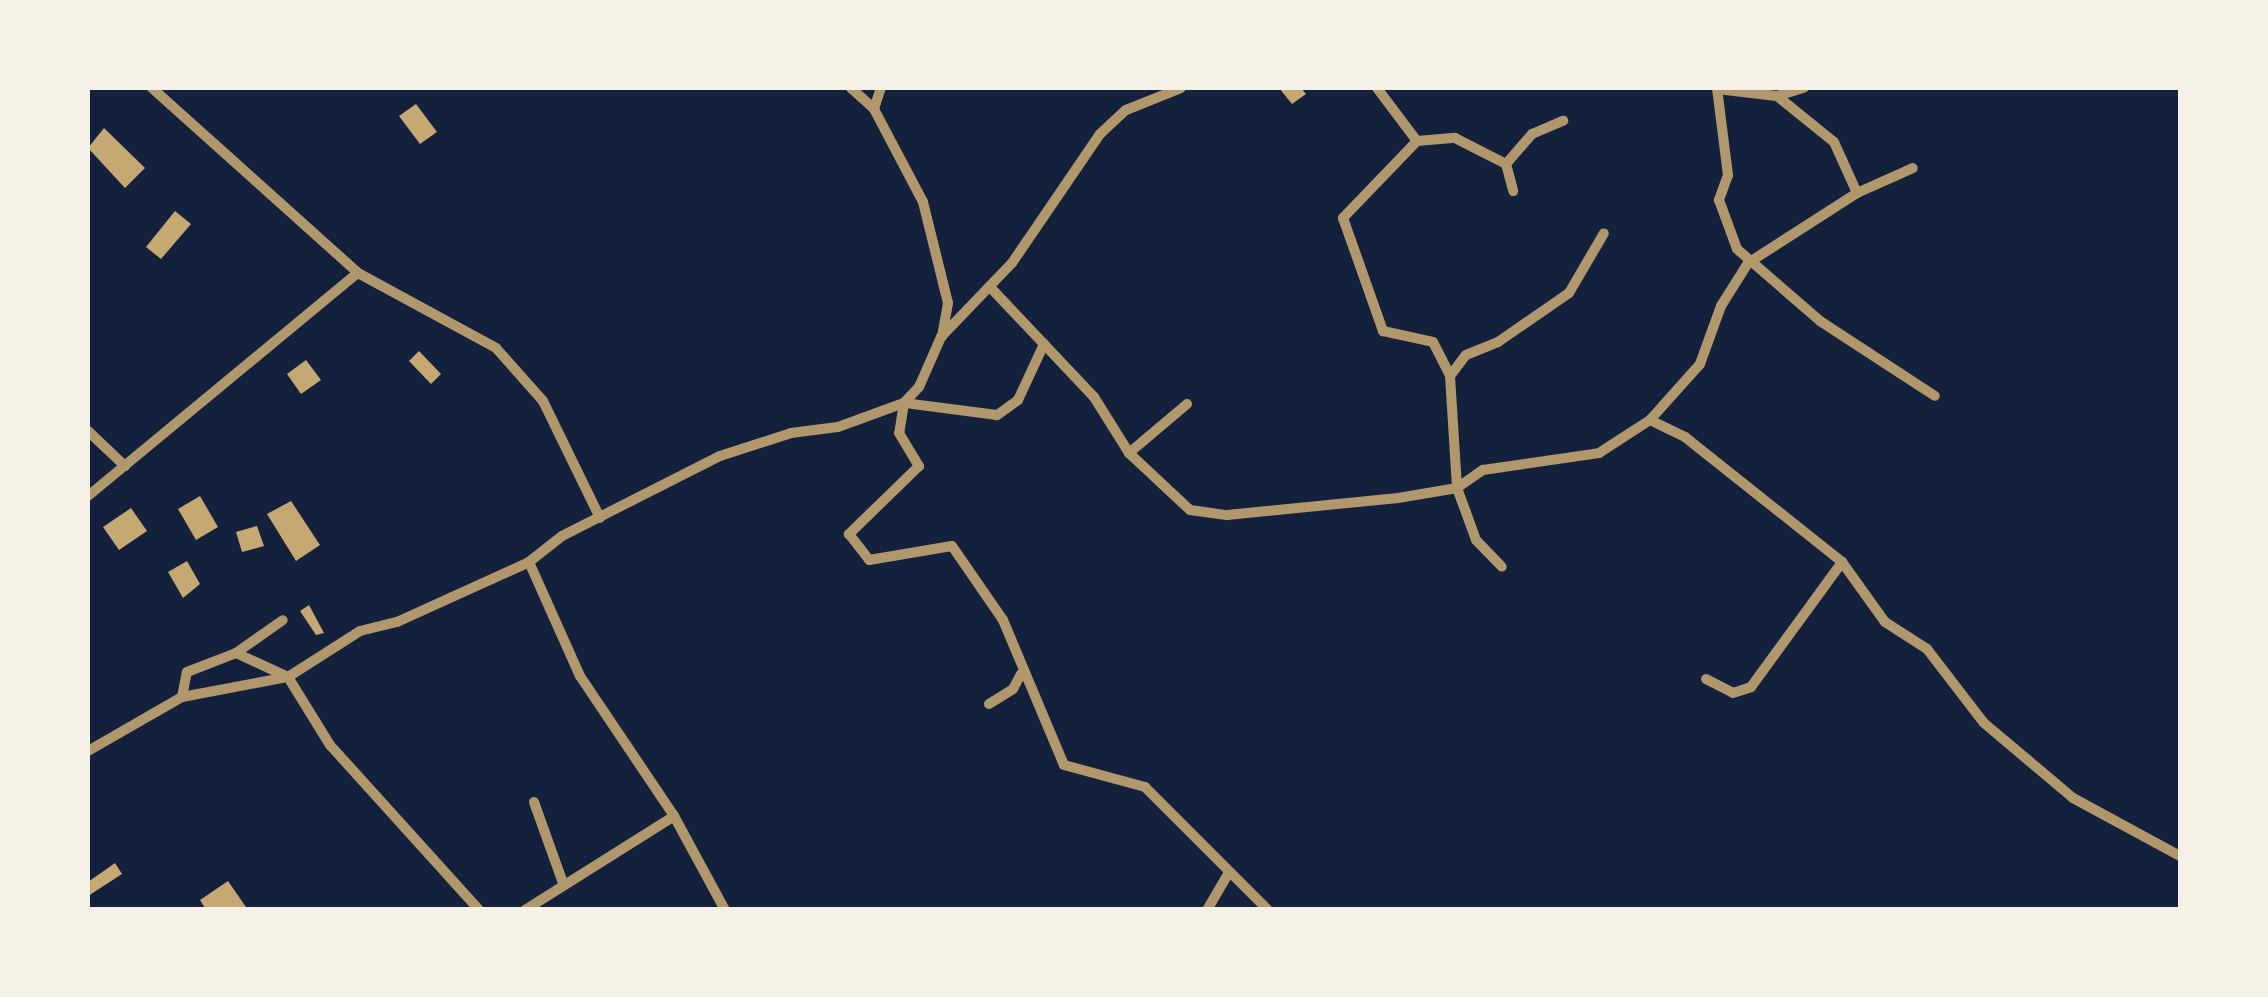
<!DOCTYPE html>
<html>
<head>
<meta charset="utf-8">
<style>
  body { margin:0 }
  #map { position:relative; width:2268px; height:997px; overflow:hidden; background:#14213d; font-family:Figtree,sans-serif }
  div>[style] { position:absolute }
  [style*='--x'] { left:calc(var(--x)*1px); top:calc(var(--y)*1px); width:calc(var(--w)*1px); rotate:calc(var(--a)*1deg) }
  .building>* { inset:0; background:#c6a872 }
  .minor>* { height:10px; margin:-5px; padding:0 5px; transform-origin:5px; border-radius:5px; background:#b1986c }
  span { translate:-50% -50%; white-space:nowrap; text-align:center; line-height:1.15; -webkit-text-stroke:10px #f6f1e7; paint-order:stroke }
  .frame { position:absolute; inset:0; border:90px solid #f6f1e7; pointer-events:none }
</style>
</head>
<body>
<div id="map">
  <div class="building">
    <div style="clip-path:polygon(1279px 88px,1301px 88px,1306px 94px,1292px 104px)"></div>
    <div style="clip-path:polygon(416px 104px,437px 132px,420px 144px,399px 116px)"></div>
    <div style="clip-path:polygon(104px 128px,145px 168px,125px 188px,88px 148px)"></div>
    <div style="clip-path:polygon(175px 211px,191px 224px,161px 259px,146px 247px)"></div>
    <div style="clip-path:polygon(419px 351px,441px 374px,431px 384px,409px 361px)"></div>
    <div style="clip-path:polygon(306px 360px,321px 380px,301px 394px,287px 374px)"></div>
    <div style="clip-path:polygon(200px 496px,218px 527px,196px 540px,178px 509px)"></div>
    <div style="clip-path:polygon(291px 501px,320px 545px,296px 561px,267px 514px)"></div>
    <div style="clip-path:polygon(131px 508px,147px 531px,119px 550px,103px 527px)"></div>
    <div style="clip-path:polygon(257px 526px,264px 546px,242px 552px,236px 532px)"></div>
    <div style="clip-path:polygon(187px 561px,200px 584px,183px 598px,168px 572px)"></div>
    <div style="clip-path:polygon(309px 605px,324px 633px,316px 635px,300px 611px)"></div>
    <div style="clip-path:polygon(115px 863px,122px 874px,88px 896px,88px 882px)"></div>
    <div style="clip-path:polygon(228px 881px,248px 910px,206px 910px,200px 900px)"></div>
  </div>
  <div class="minor">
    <div style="--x:152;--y:88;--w:277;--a:41.9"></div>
    <div style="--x:358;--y:273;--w:157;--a:28.5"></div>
    <div style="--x:496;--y:348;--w:71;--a:48.4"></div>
    <div style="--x:543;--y:401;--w:130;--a:64"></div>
    <div style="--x:851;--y:88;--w:31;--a:42"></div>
    <div style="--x:874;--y:109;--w:105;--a:62.2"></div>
    <div style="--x:923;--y:202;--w:104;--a:76.1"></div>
    <div style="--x:948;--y:303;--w:34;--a:100"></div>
    <div style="--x:1377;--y:88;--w:66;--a:53"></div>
    <div style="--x:1417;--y:141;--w:38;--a:-5"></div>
    <div style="--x:1455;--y:138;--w:57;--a:27"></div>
    <div style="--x:1506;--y:164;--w:28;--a:75"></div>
    <div style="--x:1717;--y:88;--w:88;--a:82.8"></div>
    <div style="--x:1728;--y:175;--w:27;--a:110"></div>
    <div style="--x:1719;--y:200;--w:52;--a:69.8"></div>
    <div style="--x:1737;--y:249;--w:110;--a:40.9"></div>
    <div style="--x:1820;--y:321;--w:137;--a:33.1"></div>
    <div style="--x:1717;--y:89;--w:60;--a:6.7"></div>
    <div style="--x:1777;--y:96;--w:28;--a:-17"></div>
    <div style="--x:1777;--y:96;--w:73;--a:38.9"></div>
    <div style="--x:1834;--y:142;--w:56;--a:65.7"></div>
    <div style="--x:874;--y:109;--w:22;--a:-72"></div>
    <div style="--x:1417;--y:141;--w:107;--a:133.9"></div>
    <div style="--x:1343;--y:218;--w:120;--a:70.5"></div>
    <div style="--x:1383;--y:331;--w:51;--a:12.4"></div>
    <div style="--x:1433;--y:342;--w:38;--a:63"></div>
    <div style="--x:1450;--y:376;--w:112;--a:86.4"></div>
    <div style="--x:1457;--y:488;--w:55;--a:69.9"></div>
    <div style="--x:1476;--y:540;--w:37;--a:46"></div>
    <div style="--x:1506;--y:164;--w:40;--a:-49"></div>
    <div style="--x:1532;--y:134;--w:34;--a:-23"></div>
    <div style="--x:990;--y:287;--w:151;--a:46.6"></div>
    <div style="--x:1094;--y:397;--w:66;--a:58"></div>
    <div style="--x:1129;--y:453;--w:83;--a:43.1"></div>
    <div style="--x:1190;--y:510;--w:37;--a:8"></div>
    <div style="--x:1227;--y:515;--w:172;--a:-5.7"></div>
    <div style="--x:1398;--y:498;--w:60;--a:-9.6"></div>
    <div style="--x:1457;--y:488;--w:32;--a:-35"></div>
    <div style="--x:1483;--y:470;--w:117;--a:-8.3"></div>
    <div style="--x:1599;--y:453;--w:61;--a:-32.9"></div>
    <div style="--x:1650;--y:420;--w:75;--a:-48.2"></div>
    <div style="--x:1700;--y:364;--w:62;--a:-70.1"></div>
    <div style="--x:1721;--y:306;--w:51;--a:-57.9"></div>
    <div style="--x:1748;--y:263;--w:130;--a:-32.7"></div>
    <div style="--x:1857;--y:193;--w:61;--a:-24.1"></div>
    <div style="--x:1044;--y:344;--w:62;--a:114.9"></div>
    <div style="--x:1018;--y:400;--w:26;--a:144"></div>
    <div style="--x:997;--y:415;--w:94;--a:-172.6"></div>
    <div style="--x:904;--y:403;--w:30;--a:99"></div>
    <div style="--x:899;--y:433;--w:39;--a:59"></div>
    <div style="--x:919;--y:466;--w:98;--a:135.8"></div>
    <div style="--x:849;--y:534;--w:33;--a:52"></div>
    <div style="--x:869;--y:560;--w:84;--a:-9.6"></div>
    <div style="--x:952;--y:546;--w:90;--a:55.4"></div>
    <div style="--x:1003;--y:620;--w:157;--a:67.2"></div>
    <div style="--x:1064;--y:765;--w:84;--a:15.2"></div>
    <div style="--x:1145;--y:787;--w:174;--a:45"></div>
    <div style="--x:1450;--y:376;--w:26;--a:-53"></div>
    <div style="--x:1466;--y:355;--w:35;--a:-22"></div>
    <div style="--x:1498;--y:342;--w:86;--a:-34.6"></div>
    <div style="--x:1569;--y:293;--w:69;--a:-59.7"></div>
    <div style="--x:1650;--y:420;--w:39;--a:26"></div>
    <div style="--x:1685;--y:437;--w:201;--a:38.5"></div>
    <div style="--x:1842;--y:562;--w:74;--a:54.4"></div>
    <div style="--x:1885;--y:622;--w:50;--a:32.7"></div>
    <div style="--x:1927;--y:649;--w:93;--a:52.4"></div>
    <div style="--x:1984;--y:723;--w:116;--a:40.1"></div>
    <div style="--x:2073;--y:798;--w:122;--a:28.5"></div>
    <div style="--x:88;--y:431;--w:51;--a:43.4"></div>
    <div style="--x:1129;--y:453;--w:76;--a:-40.2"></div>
    <div style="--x:88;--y:496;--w:350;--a:-39.6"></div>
    <div style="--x:529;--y:562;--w:125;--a:65.9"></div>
    <div style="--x:580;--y:676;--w:169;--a:56.1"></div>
    <div style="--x:674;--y:816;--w:107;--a:61.5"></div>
    <div style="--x:236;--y:653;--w:57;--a:24.8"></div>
    <div style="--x:288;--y:677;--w:80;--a:58.3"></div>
    <div style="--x:330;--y:745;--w:222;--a:47.9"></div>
    <div style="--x:1706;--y:679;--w:30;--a:27"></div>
    <div style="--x:1733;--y:693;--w:19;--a:-18"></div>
    <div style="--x:1751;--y:687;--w:155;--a:-53.9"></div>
    <div style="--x:182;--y:697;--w:25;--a:-79"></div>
    <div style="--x:187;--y:672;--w:53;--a:-21.2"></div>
    <div style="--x:236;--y:653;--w:57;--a:-35.1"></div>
    <div style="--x:989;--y:704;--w:28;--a:-32"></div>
    <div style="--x:1013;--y:689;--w:17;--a:-62"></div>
    <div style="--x:88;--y:751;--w:108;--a:-29.9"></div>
    <div style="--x:182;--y:697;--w:108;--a:-10.7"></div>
    <div style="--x:288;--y:677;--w:85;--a:-32.6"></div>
    <div style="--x:360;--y:631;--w:38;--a:-14"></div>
    <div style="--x:397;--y:622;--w:145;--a:-24.4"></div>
    <div style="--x:529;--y:562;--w:42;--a:-38.2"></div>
    <div style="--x:562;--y:536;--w:177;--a:-26.9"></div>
    <div style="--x:720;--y:456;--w:75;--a:-17.9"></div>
    <div style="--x:791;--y:433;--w:47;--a:-7.3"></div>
    <div style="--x:838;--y:427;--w:70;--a:-20"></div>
    <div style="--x:904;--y:403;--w:22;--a:-47"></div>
    <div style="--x:919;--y:387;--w:55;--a:-66.3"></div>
    <div style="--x:941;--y:337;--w:103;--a:-46.2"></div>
    <div style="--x:1012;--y:263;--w:156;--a:-55.7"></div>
    <div style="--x:1100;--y:134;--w:35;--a:-43"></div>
    <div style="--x:1126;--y:110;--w:59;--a:-21.8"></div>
    <div style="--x:534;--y:802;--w:86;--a:70.3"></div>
    <div style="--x:525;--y:910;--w:176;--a:-32.2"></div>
    <div style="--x:1207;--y:910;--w:42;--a:-59.7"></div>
  </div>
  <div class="frame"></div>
</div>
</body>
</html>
